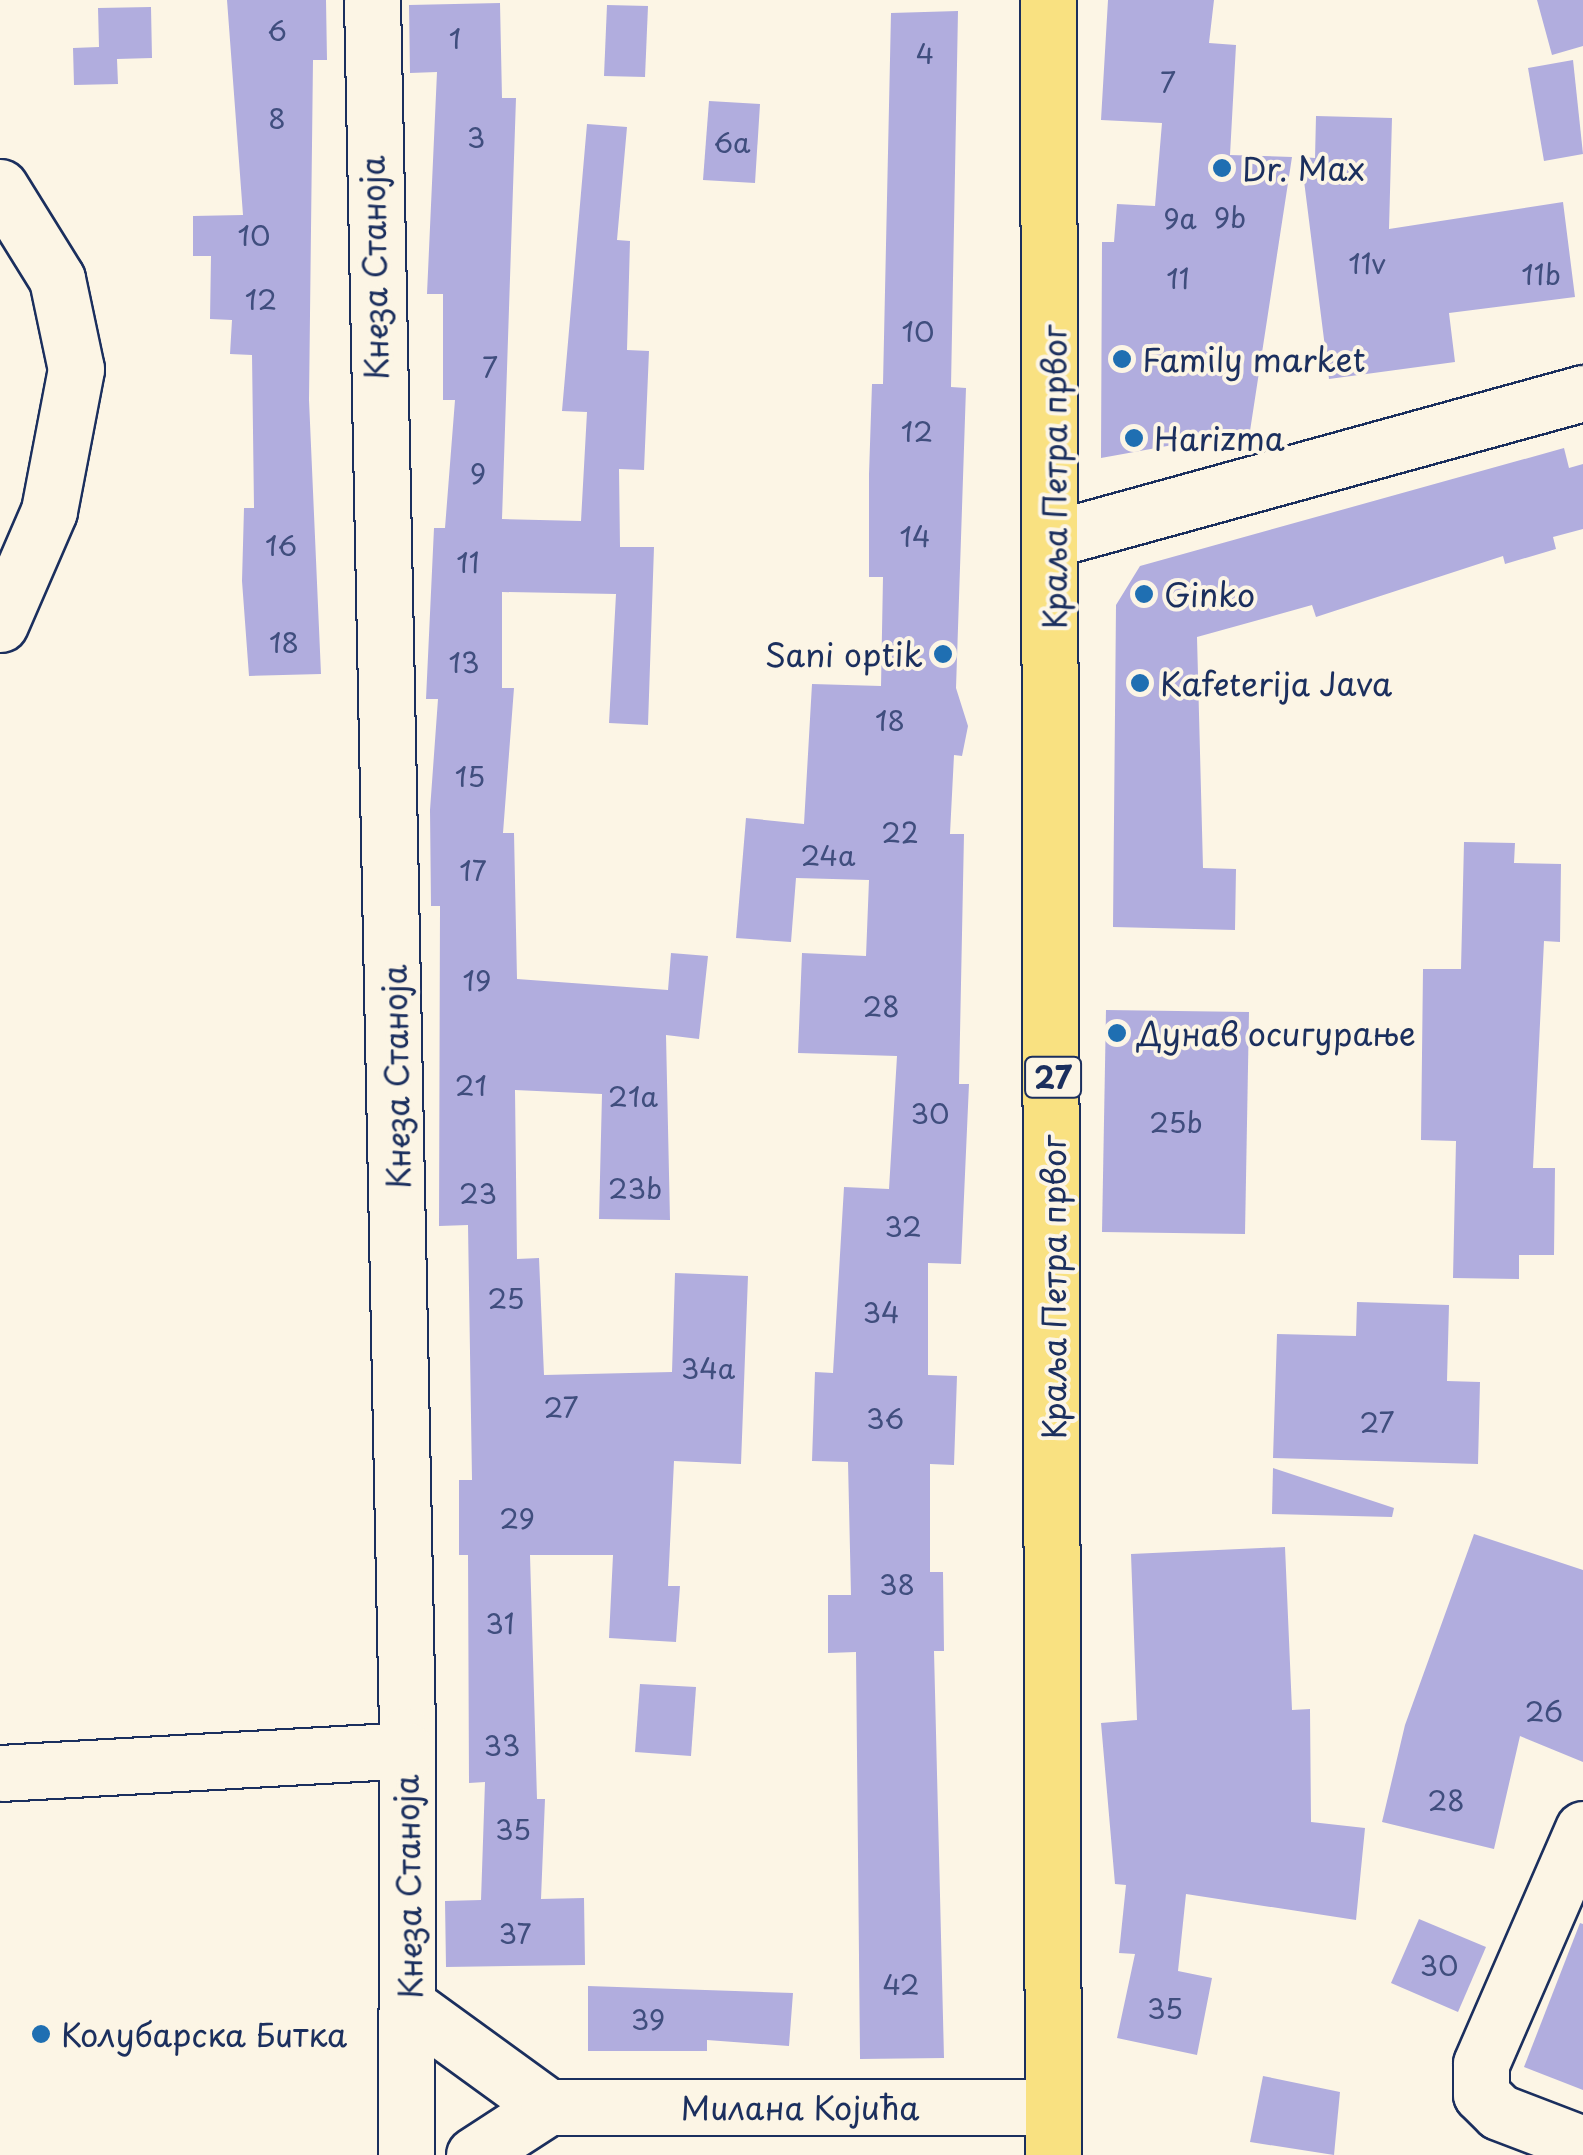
<!DOCTYPE html>
<html>
<head>
<meta charset="utf-8">
<style>
  body { margin:0 }
  #map { position:relative; width:1583px; height:2155px; overflow:hidden; background:#fcf5e5; font-family:"Playpen Sans",sans-serif }
  div>[style] { position:absolute }
  [style*='--x'] { left:calc(var(--x)*1px); top:calc(var(--y)*1px); width:calc(var(--w)*1px); rotate:calc(var(--a)*1deg) }
  .building>* { inset:0; background:#b1adde }
  .roads { filter:drop-shadow(2px 0 #1b2f5e) drop-shadow(-2px 0 #1b2f5e) drop-shadow(0 2px #1b2f5e) drop-shadow(0 -2px #1b2f5e) }
  .minor>* { height:55px; margin:-27.5px; padding:0 27.5px; transform-origin:27.5px; border-radius:27.5px; background:#fcf5e5 }
  .major>* { height:55px; margin:-27.5px; padding:0 27.5px; transform-origin:27.5px; border-radius:27.5px; background:#f9e181 }
  .dots>* { width:28px; height:28px; translate:-50% -50%; box-sizing:border-box; border:5px solid #fcf5e5; border-radius:50% }
  span { translate:-50% -50%; white-space:nowrap; text-align:center; line-height:1.15; -webkit-text-stroke:8px #fcf5e5; paint-order:stroke }
  .number-label { font-size:28px; color:#404e7e }
  .number-label span { -webkit-text-stroke-width:0 }
  .shield-label span { padding:2px 8px; background:#fcf5e5; border:2px solid; border-radius:8px; -webkit-text-stroke-width:0 }
  .shield-label { font-size:30px; color:#1b2f5e; font-weight:700 }
  .poi-label { font-size:32px; color:#1b2f5e }
  .left { translate:0 -50%; text-align:left }
  .right { translate:-100% -50%; text-align:right }
  .street-label { font-size:32px; color:#1b2f5e }
</style>
</head>
<body>
<div id="map">
  <div class="building">
    <div style="clip-path:polygon(227px 0,326px 0,327px 60px,313px 60px,309px 400px,321px 674px,249px 676px,242px 581px,244px 508px,254px 508px,252px 355px,230px 354px,232px 320px,210px 319px,211px 256px,193px 256px,193px 216px,243px 215px)"></div>
    <div style="clip-path:polygon(1108px 0,1214px 0,1209px 43px,1236px 45px,1230px 155px,1292px 157px,1250px 431px,1101px 458px,1102px 242px,1114px 242px,1117px 204px,1155px 206px,1162px 123px,1101px 120px)"></div>
    <div style="clip-path:polygon(1537px 0,1583px 0,1583px 46px,1552px 55px)"></div>
    <div style="clip-path:polygon(500px 3px,502px 98px,516px 98px,502px 519px,581px 521px,587px 412px,562px 411px,587px 124px,627px 127px,617px 240px,630px 241px,627px 350px,649px 351px,644px 470px,619px 469px,620px 547px,654px 547px,648px 725px,609px 723px,616px 594px,502px 592px,502px 688px,514px 688px,503px 833px,514px 833px,517px 979px,668px 990px,671px 953px,708px 956px,699px 1039px,666px 1035px,670px 1220px,599px 1219px,602px 1094px,515px 1090px,517px 1259px,539px 1258px,544px 1375px,672px 1372px,675px 1273px,748px 1276px,741px 1464px,674px 1461px,668px 1586px,680px 1586px,676px 1642px,609px 1638px,613px 1555px,530px 1555px,537px 1799px,545px 1799px,541px 1899px,584px 1898px,585px 1965px,446px 1967px,445px 1901px,481px 1900px,485px 1782px,469px 1783px,468px 1555px,459px 1555px,459px 1480px,472px 1480px,468px 1225px,439px 1226px,440px 906px,431px 906px,430px 810px,438px 699px,426px 699px,434px 528px,445px 528px,455px 400px,443px 400px,443px 294px,427px 294px,437px 72px,410px 73px,409px 5px)"></div>
    <div style="clip-path:polygon(607px 5px,648px 6px,645px 77px,604px 76px)"></div>
    <div style="clip-path:polygon(151px 7px,152px 58px,117px 59px,118px 84px,74px 85px,73px 48px,99px 47px,98px 8px)"></div>
    <div style="clip-path:polygon(958px 11px,951px 387px,966px 388px,956px 688px,968px 726px,962px 756px,954px 755px,950px 834px,964px 834px,959px 1084px,969px 1084px,961px 1264px,928px 1263px,928px 1375px,957px 1376px,954px 1465px,930px 1464px,930px 1572px,943px 1572px,944px 1651px,934px 1651px,944px 2058px,860px 2059px,856px 1652px,828px 1653px,828px 1595px,851px 1595px,848px 1462px,812px 1461px,815px 1372px,833px 1373px,844px 1187px,889px 1189px,897px 1056px,798px 1053px,802px 953px,866px 956px,869px 880px,796px 878px,791px 942px,736px 938px,746px 818px,804px 824px,812px 684px,881px 686px,883px 577px,869px 577px,869px 474px,872px 384px,883px 384px,891px 13px)"></div>
    <div style="clip-path:polygon(1573px 60px,1583px 154px,1544px 161px,1528px 68px)"></div>
    <div style="clip-path:polygon(709px 101px,760px 104px,755px 183px,703px 180px)"></div>
    <div style="clip-path:polygon(1316px 116px,1392px 118px,1389px 229px,1563px 202px,1575px 297px,1449px 313px,1455px 362px,1329px 379px,1301px 157px,1315px 158px)"></div>
    <div style="clip-path:polygon(1564px 448px,1569px 468px,1583px 464px,1583px 529px,1553px 537px,1556px 549px,1505px 564px,1503px 556px,1316px 617px,1312px 605px,1197px 637px,1203px 868px,1236px 869px,1235px 930px,1113px 927px,1116px 605px,1140px 566px)"></div>
    <div style="clip-path:polygon(1464px 842px,1515px 843px,1514px 863px,1561px 864px,1560px 942px,1544px 941px,1533px 1168px,1555px 1168px,1554px 1255px,1519px 1255px,1519px 1279px,1453px 1278px,1456px 1141px,1421px 1140px,1423px 969px,1461px 969px)"></div>
    <div style="clip-path:polygon(1106px 1010px,1249px 1012px,1245px 1234px,1102px 1232px)"></div>
    <div style="clip-path:polygon(1357px 1302px,1449px 1305px,1447px 1381px,1480px 1382px,1478px 1464px,1273px 1458px,1277px 1334px,1356px 1336px)"></div>
    <div style="clip-path:polygon(1273px 1468px,1394px 1508px,1392px 1517px,1272px 1514px)"></div>
    <div style="clip-path:polygon(1474px 1534px,1583px 1570px,1583px 1762px,1520px 1736px,1494px 1849px,1382px 1822px,1405px 1725px)"></div>
    <div style="clip-path:polygon(1285px 1547px,1292px 1710px,1310px 1709px,1311px 1822px,1365px 1828px,1356px 1920px,1186px 1894px,1178px 1971px,1212px 1978px,1197px 2055px,1117px 2038px,1135px 1954px,1119px 1953px,1126px 1885px,1115px 1884px,1101px 1723px,1137px 1720px,1131px 1554px)"></div>
    <div style="clip-path:polygon(640px 1684px,696px 1687px,691px 1756px,635px 1752px)"></div>
    <div style="clip-path:polygon(1419px 1919px,1486px 1947px,1458px 2012px,1391px 1983px)"></div>
    <div style="clip-path:polygon(1580px 1923px,1583px 1924px,1583px 2090px,1524px 2067px)"></div>
    <div style="clip-path:polygon(588px 1986px,793px 1993px,789px 2046px,707px 2040px,707px 2051px,588px 2051px)"></div>
    <div style="clip-path:polygon(1263px 2076px,1340px 2092px,1334px 2155px,1250px 2142px)"></div>
  </div>
  <div class="roads">
    <div class="minor">
      <div style="--x:372;--y:0;--w:1736;--a:88.84"></div>
      <div style="--x:407;--y:1736;--w:419;--a:90.1"></div>
      <div style="--x:0;--y:187;--w:108;--a:58.2"></div>
      <div style="--x:57;--y:279;--w:92;--a:78.1"></div>
      <div style="--x:76;--y:369;--w:145;--a:100.8"></div>
      <div style="--x:49;--y:511;--w:123;--a:113.4"></div>
      <div style="--x:1056;--y:538;--w:547;--a:-15.38"></div>
      <div style="--x:0;--y:1773;--w:407;--a:-3.2"></div>
      <div style="--x:1583;--y:1829;--w:256;--a:113.5"></div>
      <div style="--x:1481;--y:2064;--w:30;--a:90"></div>
      <div style="--x:1481;--y:2094;--w:25;--a:45"></div>
      <div style="--x:1499;--y:2112;--w:90;--a:20.9"></div>
      <div style="--x:409;--y:2006;--w:172;--a:36"></div>
      <div style="--x:474;--y:2155;--w:88;--a:-33"></div>
      <div style="--x:548;--y:2107;--w:504;--a:0"></div>
    </div>
    <div class="major">
      <div style="--x:1048;--y:0;--w:2155;--a:89.87"></div>
    </div>
  </div>
  <div class="dots">
    <div style="left:1222px;top:168px;background:#1f6fb2"></div>
    <div style="left:1122px;top:359px;background:#1f6fb2"></div>
    <div style="left:1134px;top:438px;background:#1f6fb2"></div>
    <div style="left:1144px;top:594px;background:#1f6fb2"></div>
    <div style="left:943px;top:654px;background:#1f6fb2"></div>
    <div style="left:1140px;top:683px;background:#1f6fb2"></div>
    <div style="left:1117px;top:1033px;background:#1f6fb2"></div>
    <div style="left:41px;top:2034px;background:#1f6fb2"></div>
  </div>
  <div class="number-label">
    <span style="left:277px;top:30px">6</span>
    <span style="left:455px;top:38px">1</span>
    <span style="left:925px;top:53px">4</span>
    <span style="left:1168px;top:82px">7</span>
    <span style="left:277px;top:118px">8</span>
    <span style="left:476px;top:137px">3</span>
    <span style="left:732px;top:142px">6a</span>
    <span style="left:1230px;top:217px">9b</span>
    <span style="left:1180px;top:218px">9a</span>
    <span style="left:254px;top:235px">10</span>
    <span style="left:1367px;top:263px">11v</span>
    <span style="left:1541px;top:274px">11b</span>
    <span style="left:1178px;top:278px">11</span>
    <span style="left:261px;top:299px">12</span>
    <span style="left:918px;top:331px">10</span>
    <span style="left:490px;top:367px">7</span>
    <span style="left:917px;top:431px">12</span>
    <span style="left:478px;top:473px">9</span>
    <span style="left:915px;top:536px">14</span>
    <span style="left:281px;top:545px">16</span>
    <span style="left:468px;top:562px">11</span>
    <span style="left:284px;top:642px">18</span>
    <span style="left:464px;top:662px">13</span>
    <span style="left:890px;top:720px">18</span>
    <span style="left:470px;top:776px">15</span>
    <span style="left:900px;top:832px">22</span>
    <span style="left:828px;top:855px">24a</span>
    <span style="left:473px;top:870px">17</span>
    <span style="left:477px;top:980px">19</span>
    <span style="left:881px;top:1006px">28</span>
    <span style="left:471px;top:1085px">21</span>
    <span style="left:633px;top:1096px">21a</span>
    <span style="left:930px;top:1113px">30</span>
    <span style="left:1176px;top:1122px">25b</span>
    <span style="left:635px;top:1188px">23b</span>
    <span style="left:478px;top:1193px">23</span>
    <span style="left:903px;top:1226px">32</span>
    <span style="left:506px;top:1298px">25</span>
    <span style="left:881px;top:1312px">34</span>
    <span style="left:708px;top:1368px">34a</span>
    <span style="left:561px;top:1407px">27</span>
    <span style="left:885px;top:1418px">36</span>
    <span style="left:1377px;top:1422px">27</span>
    <span style="left:517px;top:1518px">29</span>
    <span style="left:897px;top:1584px">38</span>
    <span style="left:500px;top:1623px">31</span>
    <span style="left:1544px;top:1711px">26</span>
    <span style="left:502px;top:1745px">33</span>
    <span style="left:1446px;top:1800px">28</span>
    <span style="left:513px;top:1829px">35</span>
    <span style="left:515px;top:1933px">37</span>
    <span style="left:1439px;top:1965px">30</span>
    <span style="left:901px;top:1984px">42</span>
    <span style="left:1165px;top:2008px">35</span>
    <span style="left:648px;top:2019px">39</span>
  </div>
  <div class="shield-label">
    <span style="left:1053px;top:1077px">27</span>
  </div>
  <div class="poi-label">
    <span class="left" style="left:1242px;top:168px">Dr. Max</span>
    <span class="left" style="left:1142px;top:359px">Family market</span>
    <span class="left" style="left:1154px;top:438px">Harizma</span>
    <span class="left" style="left:1164px;top:594px">Ginko</span>
    <span class="right" style="left:923px;top:654px">Sani optik</span>
    <span class="left" style="left:1160px;top:683px">Kafeterija Java</span>
    <span class="left" style="left:1137px;top:1033px">Дунав осигурање</span>
    <span class="left" style="left:61px;top:2034px">Колубарска Битка</span>
  </div>
  <div class="street-label">
    <span style="left:374px;top:268px;rotate:-91deg">Кнеза Станоја</span>
    <span style="left:1054px;top:477px;rotate:-90deg">Краља Петра првог</span>
    <span style="left:396px;top:1077px;rotate:-91deg">Кнеза Станоја</span>
    <span style="left:1053px;top:1287px;rotate:-90deg">Краља Петра првог</span>
    <span style="left:408px;top:1887px;rotate:-91deg">Кнеза Станоја</span>
    <span style="left:800px;top:2107px">Милана Којића</span>
  </div>
</div>
</body>
</html>
